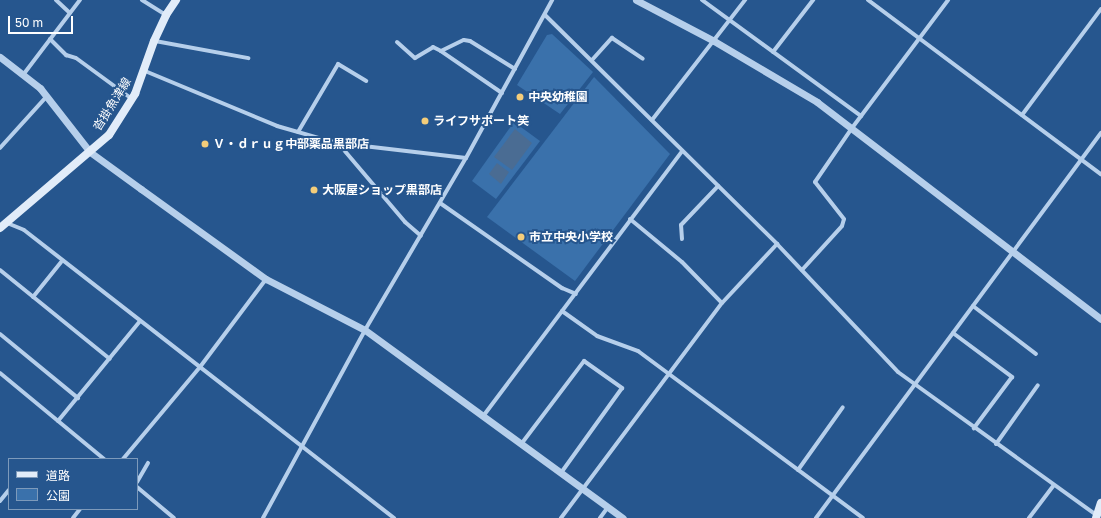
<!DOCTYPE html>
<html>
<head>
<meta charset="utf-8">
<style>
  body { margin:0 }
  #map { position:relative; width:1101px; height:518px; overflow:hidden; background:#26568e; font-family:"Golos Text","Noto Sans JP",sans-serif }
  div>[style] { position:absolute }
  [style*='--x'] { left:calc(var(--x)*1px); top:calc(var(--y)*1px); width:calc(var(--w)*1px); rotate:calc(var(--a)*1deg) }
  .green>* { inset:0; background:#3a71ab }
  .water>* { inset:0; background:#4a6c93 }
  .minor>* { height:4px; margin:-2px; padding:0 2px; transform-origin:2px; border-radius:2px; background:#b6cfeb }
  .tertiary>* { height:7px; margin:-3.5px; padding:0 3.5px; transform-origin:3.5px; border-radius:3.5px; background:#b6cfeb }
  .secondary>* { height:8px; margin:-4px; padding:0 4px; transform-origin:4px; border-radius:4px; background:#e1ecf9 }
  .dots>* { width:11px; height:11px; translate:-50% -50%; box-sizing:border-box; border:2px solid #26568e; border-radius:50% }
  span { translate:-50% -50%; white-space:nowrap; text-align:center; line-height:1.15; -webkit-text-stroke:4px #26568e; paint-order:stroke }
  .poi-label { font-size:12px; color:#fff; font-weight:700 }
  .left { translate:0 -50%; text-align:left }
  .street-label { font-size:12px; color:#fff }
  .legend { position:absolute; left:8px; top:458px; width:130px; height:52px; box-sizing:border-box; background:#26568e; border:1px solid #7d9abb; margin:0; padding:5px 7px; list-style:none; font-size:12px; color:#fff }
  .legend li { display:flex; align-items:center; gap:8px; height:20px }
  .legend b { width:20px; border:1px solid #7d9abb }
  .scale { position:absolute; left:8px; top:16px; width:65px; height:18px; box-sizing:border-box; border:2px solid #fff; border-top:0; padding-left:5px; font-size:12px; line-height:14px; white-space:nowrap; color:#fff; -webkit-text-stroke:3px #26568e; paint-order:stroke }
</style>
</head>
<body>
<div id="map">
  <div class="green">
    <div style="clip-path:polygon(552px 34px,593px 72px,560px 114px,517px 85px,547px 35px)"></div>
    <div style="clip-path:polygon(594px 77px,670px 154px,575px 281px,487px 217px)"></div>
    <div style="clip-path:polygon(514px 122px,540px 141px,496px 199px,472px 181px)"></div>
  </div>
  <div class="water">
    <div style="clip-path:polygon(515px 129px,532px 143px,512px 170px,494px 157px)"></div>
    <div style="clip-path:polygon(497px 163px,509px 172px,501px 184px,489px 174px)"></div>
  </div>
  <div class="minor">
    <div style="--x:56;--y:0;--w:19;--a:43"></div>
    <div style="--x:142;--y:0;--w:28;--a:32"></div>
    <div style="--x:702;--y:0;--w:197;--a:36.1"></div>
    <div style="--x:868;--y:0;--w:291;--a:36.8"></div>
    <div style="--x:545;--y:15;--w:326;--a:44.6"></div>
    <div style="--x:777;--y:244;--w:176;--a:46.6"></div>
    <div style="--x:898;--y:372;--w:244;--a:35.8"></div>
    <div style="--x:50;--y:39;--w:23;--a:45"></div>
    <div style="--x:66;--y:55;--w:10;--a:17"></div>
    <div style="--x:76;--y:58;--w:69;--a:36.2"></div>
    <div style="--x:155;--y:41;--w:95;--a:10.4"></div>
    <div style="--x:397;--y:42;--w:24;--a:42"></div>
    <div style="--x:415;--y:58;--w:21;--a:-31"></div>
    <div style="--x:433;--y:47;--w:9;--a:27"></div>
    <div style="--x:773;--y:52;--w:66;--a:-52.4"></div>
    <div style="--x:592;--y:60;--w:30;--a:-48"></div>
    <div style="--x:612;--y:38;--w:37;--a:34"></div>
    <div style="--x:145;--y:71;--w:143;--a:22.6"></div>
    <div style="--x:277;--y:126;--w:44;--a:15.9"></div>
    <div style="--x:319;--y:138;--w:20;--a:15"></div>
    <div style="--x:338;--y:143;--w:129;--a:6.7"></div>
    <div style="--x:23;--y:75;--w:94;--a:-52.8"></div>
    <div style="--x:502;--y:93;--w:74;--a:-145.5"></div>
    <div style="--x:441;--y:51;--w:25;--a:-26"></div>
    <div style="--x:464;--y:40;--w:6;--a:9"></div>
    <div style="--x:470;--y:41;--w:53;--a:31.9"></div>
    <div style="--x:1022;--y:115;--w:132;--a:-53.3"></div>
    <div style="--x:652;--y:120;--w:152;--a:-52.2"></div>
    <div style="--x:298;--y:132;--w:79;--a:-59.5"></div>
    <div style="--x:338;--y:64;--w:33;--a:31"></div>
    <div style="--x:338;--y:143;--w:104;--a:49.7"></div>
    <div style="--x:405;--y:222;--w:21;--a:41"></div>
    <div style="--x:0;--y:148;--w:70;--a:-47.9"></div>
    <div style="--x:440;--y:203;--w:149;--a:34.9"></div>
    <div style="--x:562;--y:288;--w:15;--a:23"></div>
    <div style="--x:630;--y:219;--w:67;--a:39.6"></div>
    <div style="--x:682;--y:262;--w:57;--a:45.7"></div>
    <div style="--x:7;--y:223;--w:18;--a:22"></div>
    <div style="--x:24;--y:230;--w:469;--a:37.9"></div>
    <div style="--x:682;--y:239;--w:14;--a:-94"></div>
    <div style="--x:681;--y:225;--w:54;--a:-46.5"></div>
    <div style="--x:0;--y:270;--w:141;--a:39"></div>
    <div style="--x:802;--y:270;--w:59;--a:-47.7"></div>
    <div style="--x:842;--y:226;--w:7;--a:-74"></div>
    <div style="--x:844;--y:219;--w:47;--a:-128.1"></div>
    <div style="--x:815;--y:182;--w:65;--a:-55.6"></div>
    <div style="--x:852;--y:128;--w:160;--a:-53.1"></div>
    <div style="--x:33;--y:297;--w:45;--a:-51.3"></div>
    <div style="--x:973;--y:306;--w:79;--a:37.3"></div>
    <div style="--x:562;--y:311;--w:43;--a:35.5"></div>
    <div style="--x:597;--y:336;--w:44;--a:20.1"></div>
    <div style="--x:638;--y:351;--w:280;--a:36.6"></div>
    <div style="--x:953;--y:333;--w:74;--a:36.7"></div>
    <div style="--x:1012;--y:377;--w:64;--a:126.7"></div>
    <div style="--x:0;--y:334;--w:101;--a:39.4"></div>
    <div style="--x:0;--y:373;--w:135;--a:39.6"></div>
    <div style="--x:484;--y:415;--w:330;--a:-53.1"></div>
    <div style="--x:58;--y:421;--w:129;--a:-50.6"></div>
    <div style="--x:522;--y:443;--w:103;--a:-52.9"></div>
    <div style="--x:584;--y:361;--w:47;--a:35.4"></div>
    <div style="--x:622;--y:388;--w:105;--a:125.7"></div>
    <div style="--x:996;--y:444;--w:72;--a:-54.6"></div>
    <div style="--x:123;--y:459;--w:120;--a:-50.1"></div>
    <div style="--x:200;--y:367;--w:110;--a:-53.1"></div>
    <div style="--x:798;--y:470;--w:77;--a:-54.5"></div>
    <div style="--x:137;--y:482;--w:22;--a:-60"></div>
    <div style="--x:137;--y:487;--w:48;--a:40"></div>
    <div style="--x:0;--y:501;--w:14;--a:-51"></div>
    <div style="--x:73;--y:518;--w:11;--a:-52"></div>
    <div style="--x:263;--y:518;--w:214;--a:-61.5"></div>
    <div style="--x:365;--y:330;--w:199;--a:-59.6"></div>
    <div style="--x:466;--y:158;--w:180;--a:-61.4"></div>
    <div style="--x:561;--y:518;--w:269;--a:-53.2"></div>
    <div style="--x:722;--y:303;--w:81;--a:-47"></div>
    <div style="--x:600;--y:518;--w:14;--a:-54"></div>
    <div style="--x:816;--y:518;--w:479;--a:-53.5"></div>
    <div style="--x:1029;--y:518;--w:41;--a:-52.9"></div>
  </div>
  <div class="tertiary">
    <div style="--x:636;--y:0;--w:88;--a:27.7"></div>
    <div style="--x:714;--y:41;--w:120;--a:30.6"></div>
    <div style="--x:817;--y:102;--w:357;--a:37.4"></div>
    <div style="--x:0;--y:57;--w:51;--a:37.8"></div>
    <div style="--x:40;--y:88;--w:81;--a:52"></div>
    <div style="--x:90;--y:152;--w:63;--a:36"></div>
    <div style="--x:141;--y:189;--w:154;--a:35.8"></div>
    <div style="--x:266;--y:279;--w:111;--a:27.3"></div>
    <div style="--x:365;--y:330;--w:319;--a:36.1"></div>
  </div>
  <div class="secondary">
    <div style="--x:0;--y:228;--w:143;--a:-40.5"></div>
    <div style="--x:109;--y:135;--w:49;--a:-57.6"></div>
    <div style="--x:135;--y:94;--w:56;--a:-70.3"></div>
    <div style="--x:154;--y:41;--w:29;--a:-65"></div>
    <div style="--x:166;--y:15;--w:18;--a:-56"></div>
    <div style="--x:1096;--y:518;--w:16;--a:-72"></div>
  </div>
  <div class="dots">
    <div style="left:520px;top:97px;background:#f4cd7a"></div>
    <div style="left:425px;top:121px;background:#f4cd7a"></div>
    <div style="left:205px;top:144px;background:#f4cd7a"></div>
    <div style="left:314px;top:190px;background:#f4cd7a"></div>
    <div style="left:521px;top:237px;background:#f4cd7a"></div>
  </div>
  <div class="poi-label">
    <span class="left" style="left:528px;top:97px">中央幼稚園</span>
    <span class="left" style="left:433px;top:121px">ライフサポート笑</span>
    <span class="left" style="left:213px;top:144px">Ｖ・ｄｒｕｇ中部薬品黒部店</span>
    <span class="left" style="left:322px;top:190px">大阪屋ショップ黒部店</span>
    <span class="left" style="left:529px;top:237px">市立中央小学校</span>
  </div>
  <div class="street-label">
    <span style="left:112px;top:104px;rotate:-58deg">沓掛魚津線</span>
  </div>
  <ul class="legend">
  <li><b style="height:5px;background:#e1ecf9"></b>道路</li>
  <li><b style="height:11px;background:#3a71ab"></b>公園</li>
  </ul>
  <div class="scale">50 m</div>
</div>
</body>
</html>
